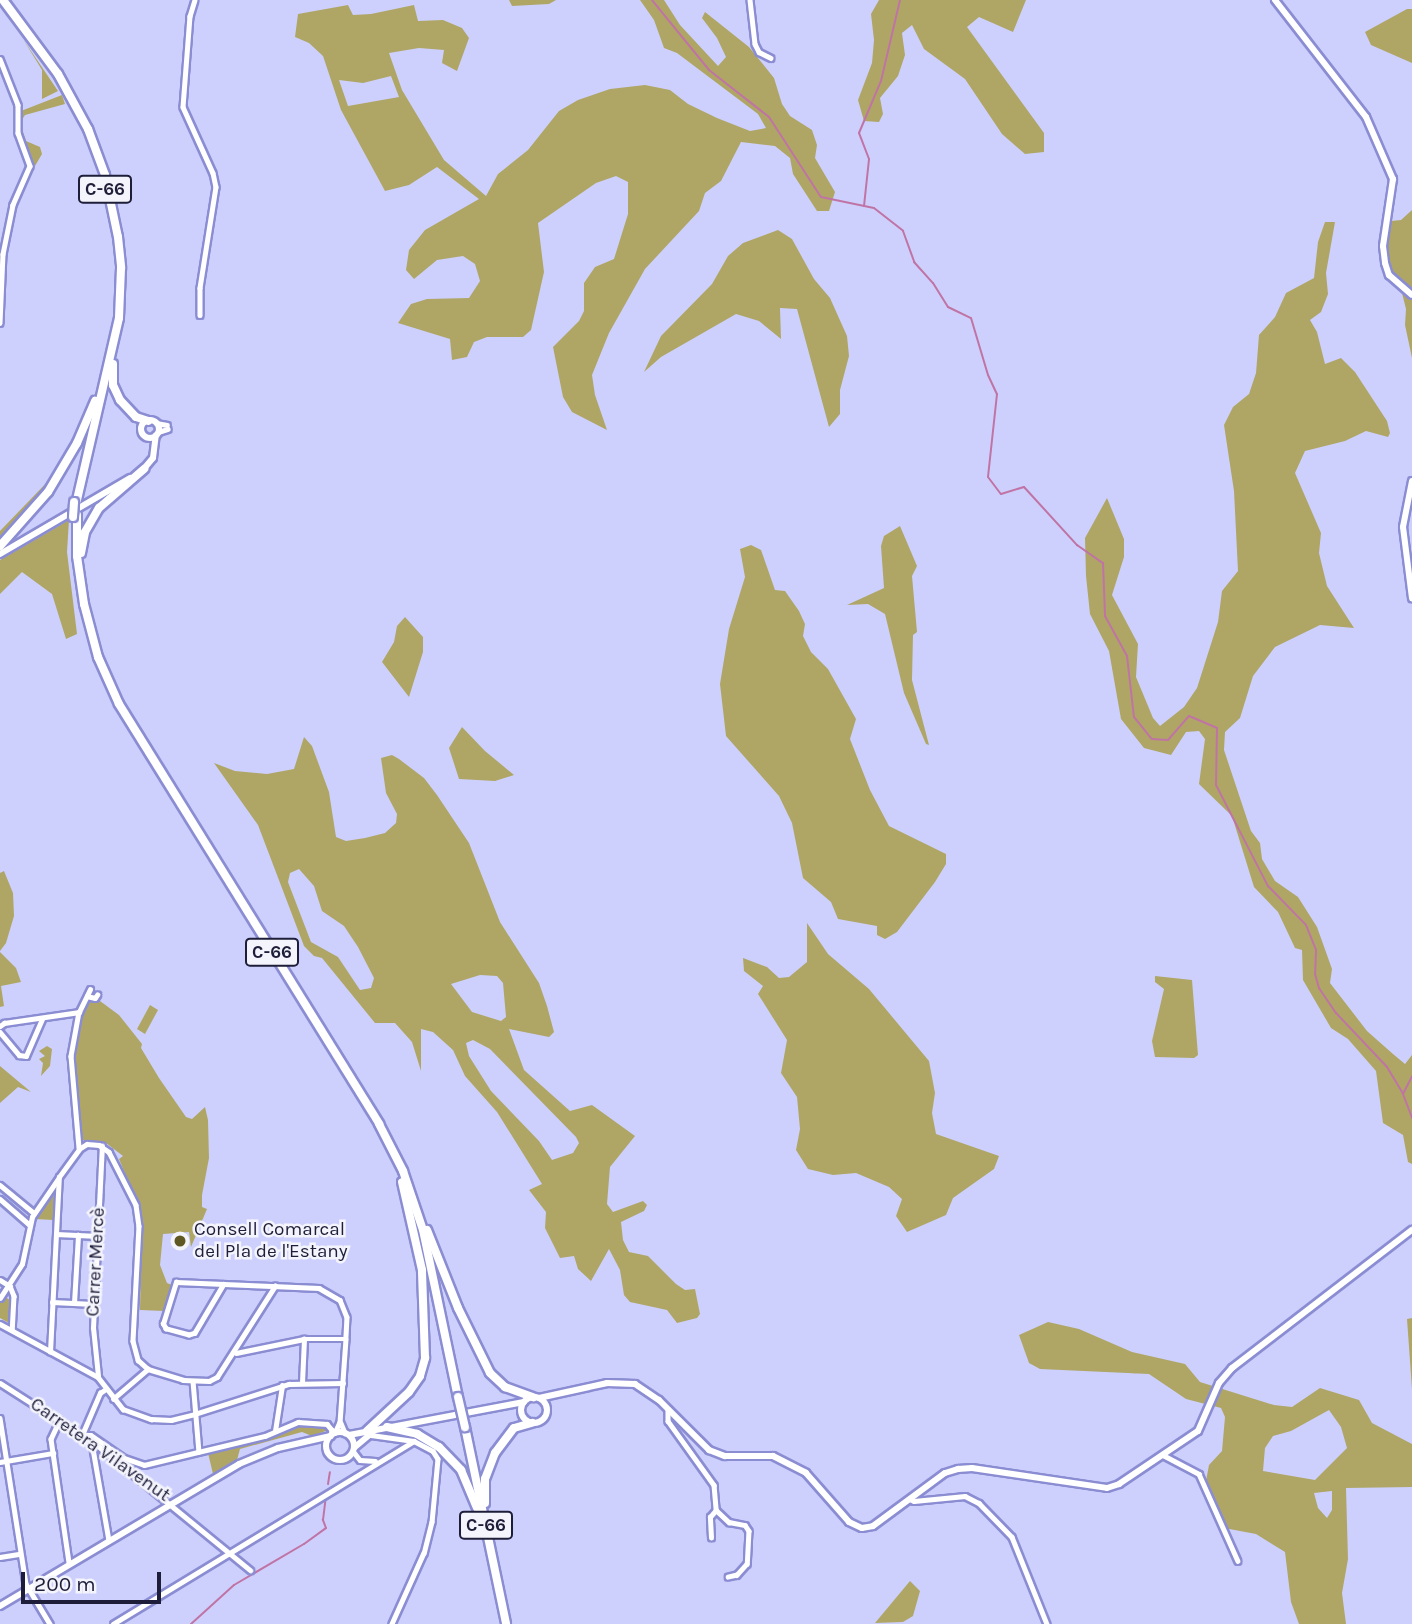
<!DOCTYPE html>
<html>
<head>
<meta charset="utf-8">
<style>
  body { margin:0 }
  #map { position:relative; width:1412px; height:1624px; overflow:hidden; background:#cdd0fd; font-family:Karla,sans-serif }
  div>[style] { position:absolute }
  [style*='--x'] { left:calc(var(--x)*1px); top:calc(var(--y)*1px); width:calc(var(--w)*1px); rotate:calc(var(--a)*1deg) }
  .green>* { inset:0; background:#afa665 }
  .stream>* { height:2px; margin:-1px; padding:0 1px; transform-origin:1px; border-radius:1px; background:#c074a5 }
  .roads { filter:drop-shadow(2px 0 #8b8dd3) drop-shadow(-2px 0 #8b8dd3) drop-shadow(0 2px #8b8dd3) drop-shadow(0 -2px #8b8dd3) }
  .street>* { height:4.5px; margin:-2.25px; padding:0 2.25px; transform-origin:2.25px; border-radius:2.25px; background:#fff }
  .secondary>* { height:6px; margin:-3px; padding:0 3px; transform-origin:3px; border-radius:3px; background:#fff }
  .secondary>.ring { margin:-3px; padding:0; box-sizing:content-box; background:none; border:6px solid #fff; border-radius:50% }
  .highway>* { height:8px; margin:-4px; padding:0 4px; transform-origin:4px; border-radius:4px; background:#fff }
  .bridges { filter:drop-shadow(2px 0 #8b8dd3) drop-shadow(-2px 0 #8b8dd3) drop-shadow(0 2px #8b8dd3) drop-shadow(0 -2px #8b8dd3) }
  .highway-bridge>* { height:8px; margin:-4px; padding:0 4px; transform-origin:4px; border-radius:4px; background:#fff }
  .dots>* { width:19px; height:19px; translate:-50% -50%; box-sizing:border-box; border:4px solid #f4f4fc; border-radius:50% }
  span { translate:-50% -50%; white-space:nowrap; text-align:center; line-height:1.15; -webkit-text-stroke:5px #f4f4fc; paint-order:stroke }
  .shield-label span { padding:2px 5px; background:#f4f4fc; border:2px solid; border-radius:5px; -webkit-text-stroke-width:0 }
  .shield-label { font-size:18px; color:#1e1e3a; font-weight:700 }
  .poi-label { font-size:19px; color:#1e1e3a }
  .left { translate:0 -50%; text-align:left }
  .street-label { font-size:19px; color:#1e1e3a }
  .scale { position:absolute; left:21px; top:1572px; width:140px; height:32px; box-sizing:border-box; border:4px solid #1e1e3a; border-top:0; padding-left:9px; font-size:21px; line-height:24px; white-space:nowrap; color:#1e1e3a; -webkit-text-stroke:5px #f4f4fc; paint-order:stroke }
</style>
</head>
<body>
<div id="map">
  <div class="green">
    <div style="clip-path:polygon(509px 0,556px 0,549px 4px,512px 6px)"></div>
    <div style="clip-path:polygon(evenodd,640px 0,664px 0,680px 25px,718px 66px,726px 57px,717px 38px,702px 18px,705px 12px,749px 47px,774px 78px,782px 104px,790px 116px,812px 130px,817px 145px,815px 158px,835px 192px,829px 211px,817px 211px,793px 174px,790px 158px,775px 146px,741px 142px,721px 181px,705px 193px,699px 211px,645px 269px,609px 333px,592px 375px,595px 395px,607px 430px,572px 412px,563px 397px,553px 347px,579px 321px,584px 311px,584px 283px,595px 267px,614px 259px,628px 214px,628px 182px,616px 176px,596px 183px,538px 223px,544px 272px,531px 330px,523px 337px,487px 337px,474px 342px,467px 357px,452px 360px,450px 339px,398px 323px,411px 304px,427px 299px,469px 298px,480px 281px,475px 264px,463px 256px,437px 260px,414px 279px,406px 270px,409px 250px,425px 230px,479px 199px,437px 167px,409px 185px,385px 191px,341px 110px,323px 56px,309px 43px,295px 37px,298px 14px,348px 5px,353px 15px,371px 14px,414px 5px,418px 21px,443px 20px,462px 28px,469px 38px,457px 71px,442px 63px,444px 50px,419px 48px,389px 53px,402px 90px,444px 160px,486px 196px,498px 174px,528px 150px,559px 111px,578px 100px,610px 89px,645px 85px,670px 90px,688px 104px,717px 118px,750px 131px,766px 128px,758px 114px,677px 53px,664px 48px,654px 20px,640px 0,391px 76px,399px 97px,348px 106px,339px 80px,363px 83px,391px 76px)"></div>
    <div style="clip-path:polygon(879px 0,1026px 0,1013px 32px,979px 17px,967px 27px,1044px 133px,1044px 152px,1025px 154px,1002px 134px,965px 79px,924px 49px,912px 25px,902px 33px,905px 55px,898px 76px,880px 98px,883px 114px,879px 122px,864px 121px,858px 100px,872px 63px,874px 40px,871px 14px)"></div>
    <div style="clip-path:polygon(1407px 9px,1412px 9px,1412px 63px,1371px 45px,1365px 32px)"></div>
    <div style="clip-path:polygon(23px 39px,58px 91px,42px 99px,42px 70px)"></div>
    <div style="clip-path:polygon(62px 95px,65px 104px,25px 115px,20px 123px,26px 141px,40px 147px,42px 154px,35px 166px,18px 129px,17px 117px,21px 111px)"></div>
    <div style="clip-path:polygon(1412px 210px,1412px 358px,1405px 325px,1406px 309px,1399px 281px,1391px 269px,1387px 248px,1391px 221px,1401px 220px)"></div>
    <div style="clip-path:polygon(1325px 222px,1335px 222px,1326px 273px,1328px 294px,1321px 312px,1310px 320px,1317px 332px,1325px 364px,1341px 358px,1355px 372px,1387px 421px,1390px 433px,1388px 437px,1366px 431px,1345px 441px,1305px 451px,1295px 473px,1321px 533px,1319px 553px,1327px 586px,1354px 628px,1320px 625px,1275px 647px,1253px 676px,1240px 718px,1225px 732px,1224px 750px,1251px 831px,1260px 843px,1262px 859px,1275px 881px,1298px 897px,1317px 927px,1332px 969px,1330px 983px,1367px 1031px,1393px 1054px,1405px 1064px,1412px 1055px,1412px 1164px,1408px 1162px,1403px 1135px,1383px 1123px,1376px 1071px,1348px 1039px,1331px 1028px,1303px 980px,1302px 950px,1295px 948px,1278px 912px,1254px 887px,1232px 816px,1199px 784px,1205px 739px,1199px 731px,1186px 732px,1171px 755px,1144px 748px,1121px 719px,1109px 651px,1090px 614px,1086px 576px,1085px 538px,1107px 498px,1124px 539px,1124px 557px,1112px 595px,1138px 644px,1136px 677px,1153px 718px,1160px 726px,1184px 707px,1197px 688px,1218px 622px,1222px 591px,1238px 571px,1234px 491px,1224px 425px,1233px 407px,1249px 394px,1256px 373px,1259px 335px,1275px 317px,1286px 293px,1314px 278px,1318px 242px)"></div>
    <div style="clip-path:polygon(778px 230px,792px 239px,814px 279px,830px 298px,847px 336px,849px 356px,840px 390px,840px 414px,829px 427px,797px 309px,780px 308px,781px 339px,759px 321px,736px 314px,661px 357px,644px 372px,661px 336px,712px 284px,728px 256px,743px 243px)"></div>
    <div style="clip-path:polygon(53px 476px,37px 500px,0 541px,0 531px)"></div>
    <div style="clip-path:polygon(69px 520px,67px 552px,77px 634px,66px 639px,52px 594px,22px 572px,0 594px,0 560px)"></div>
    <div style="clip-path:polygon(900px 526px,917px 566px,912px 576px,917px 632px,913px 635px,912px 680px,929px 745px,926px 744px,904px 693px,885px 614px,868px 604px,847px 605px,884px 588px,881px 546px,884px 536px)"></div>
    <div style="clip-path:polygon(751px 545px,761px 550px,775px 590px,785px 591px,799px 611px,805px 624px,803px 636px,811px 652px,828px 669px,856px 719px,850px 739px,870px 790px,889px 826px,946px 854px,946px 864px,935px 882px,897px 932px,885px 939px,877px 935px,877px 926px,838px 919px,831px 902px,803px 878px,792px 823px,779px 796px,726px 736px,720px 684px,729px 629px,745px 577px,740px 549px)"></div>
    <div style="clip-path:polygon(405px 617px,423px 637px,423px 652px,409px 697px,382px 662px,394px 642px,397px 626px)"></div>
    <div style="clip-path:polygon(462px 727px,485px 751px,514px 775px,495px 781px,459px 779px,449px 748px)"></div>
    <div style="clip-path:polygon(evenodd,304px 737px,312px 746px,329px 792px,336px 837px,346px 841px,365px 838px,385px 833px,396px 823px,397px 814px,386px 793px,381px 758px,392px 755px,399px 759px,424px 778px,437px 795px,469px 843px,500px 922px,539px 983px,547px 1006px,554px 1032px,549px 1037px,509px 1029px,524px 1070px,570px 1111px,592px 1105px,635px 1136px,610px 1167px,607px 1204px,613px 1212px,643px 1201px,647px 1205px,644px 1211px,621px 1222px,623px 1240px,629px 1252px,648px 1256px,676px 1284px,685px 1290px,695px 1289px,700px 1314px,697px 1318px,677px 1323px,667px 1310px,630px 1302px,624px 1295px,620px 1270px,609px 1249px,591px 1281px,578px 1269px,574px 1256px,560px 1258px,545px 1228px,546px 1212px,529px 1190px,542px 1184px,497px 1112px,465px 1076px,453px 1050px,433px 1032px,421px 1029px,421px 1071px,412px 1042px,395px 1023px,375px 1023px,322px 958px,314px 956px,304px 946px,258px 825px,214px 763px,235px 771px,267px 774px,294px 769px,304px 737px,299px 869px,314px 886px,322px 911px,344px 926px,358px 947px,374px 978px,371px 988px,360px 990px,338px 957px,311px 942px,288px 882px,290px 873px,299px 869px,304px 737px,480px 975px,497px 976px,503px 983px,506px 1017px,501px 1021px,472px 1012px,451px 984px,480px 975px,304px 737px,473px 1040px,490px 1049px,576px 1137px,579px 1143px,573px 1153px,552px 1160px,539px 1141px,491px 1091px,469px 1056px,466px 1043px,473px 1040px)"></div>
    <div style="clip-path:polygon(4px 871px,13px 893px,14px 916px,6px 943px,0 951px,0 873px)"></div>
    <div style="clip-path:polygon(807px 923px,828px 954px,869px 989px,929px 1061px,935px 1093px,932px 1113px,936px 1134px,999px 1156px,994px 1169px,953px 1198px,946px 1215px,907px 1232px,896px 1216px,902px 1199px,889px 1187px,856px 1173px,833px 1175px,808px 1169px,796px 1150px,800px 1129px,797px 1097px,781px 1073px,787px 1040px,758px 994px,763px 986px,744px 971px,743px 958px,767px 967px,779px 978px,789px 977px,807px 962px)"></div>
    <div style="clip-path:polygon(0 952px,16px 968px,21px 982px,1px 986px,4px 1006px,0 1007px)"></div>
    <div style="clip-path:polygon(1155px 976px,1192px 980px,1198px 1055px,1194px 1058px,1155px 1057px,1152px 1041px,1164px 989px,1155px 982px)"></div>
    <div style="clip-path:polygon(90px 1001px,100px 1001px,119px 1015px,142px 1044px,141px 1048px,159px 1078px,186px 1117px,192px 1119px,205px 1107px,208px 1120px,209px 1158px,202px 1195px,202px 1207px,207px 1209px,191px 1247px,189px 1232px,163px 1234px,160px 1265px,167px 1283px,172px 1285px,164px 1311px,140px 1310px,142px 1214px,119px 1159px,123px 1156px,106px 1143px,81px 1140px,74px 1050px,82px 1012px)"></div>
    <div style="clip-path:polygon(150px 1005px,158px 1010px,145px 1034px,137px 1029px)"></div>
    <div style="clip-path:polygon(47px 1046px,52px 1049px,50px 1066px,41px 1076px,43px 1063px,39px 1059px,45px 1056px,39px 1051px)"></div>
    <div style="clip-path:polygon(0 1066px,31px 1092px,18px 1087px,0 1103px)"></div>
    <div style="clip-path:polygon(54px 1192px,53px 1220px,35px 1219px,35px 1218px)"></div>
    <div style="clip-path:polygon(5px 1297px,12px 1301px,11px 1324px,0 1318px,0 1303px)"></div>
    <div style="clip-path:polygon(1412px 1318px,1412px 1389px,1407px 1319px)"></div>
    <div style="clip-path:polygon(evenodd,1048px 1322px,1079px 1329px,1132px 1352px,1185px 1364px,1200px 1382px,1274px 1405px,1292px 1407px,1320px 1388px,1359px 1400px,1372px 1423px,1412px 1444px,1412px 1487px,1346px 1488px,1348px 1559px,1342px 1593px,1346px 1624px,1299px 1624px,1291px 1602px,1285px 1552px,1256px 1534px,1224px 1528px,1214px 1510px,1206px 1481px,1209px 1465px,1222px 1451px,1225px 1417px,1221px 1408px,1186px 1399px,1149px 1374px,1040px 1369px,1029px 1363px,1019px 1335px,1048px 1322px,1329px 1410px,1341px 1427px,1347px 1448px,1315px 1480px,1263px 1471px,1265px 1448px,1273px 1436px,1291px 1431px,1329px 1410px,1048px 1322px,1332px 1491px,1332px 1510px,1327px 1518px,1318px 1508px,1314px 1493px,1332px 1491px)"></div>
    <div style="clip-path:polygon(300px 1425px,331px 1429px,312px 1436px,302px 1432px,240px 1449px,237px 1460px,213px 1474px,208px 1453px,274px 1437px)"></div>
    <div style="clip-path:polygon(910px 1581px,920px 1591px,913px 1616px,903px 1622px,875px 1623px)"></div>
  </div>
  <div class="stream">
    <div style="--x:652;--y:0;--w:90;--a:50.8"></div>
    <div style="--x:709;--y:70;--w:76;--a:38.1"></div>
    <div style="--x:769;--y:117;--w:95;--a:57"></div>
    <div style="--x:821;--y:197;--w:54;--a:11.7"></div>
    <div style="--x:874;--y:208;--w:37;--a:38"></div>
    <div style="--x:903;--y:231;--w:33;--a:70"></div>
    <div style="--x:914;--y:262;--w:28;--a:48"></div>
    <div style="--x:933;--y:283;--w:28;--a:58"></div>
    <div style="--x:948;--y:307;--w:25;--a:26"></div>
    <div style="--x:971;--y:318;--w:59;--a:73.4"></div>
    <div style="--x:988;--y:375;--w:21;--a:65"></div>
    <div style="--x:997;--y:394;--w:83;--a:96.2"></div>
    <div style="--x:988;--y:477;--w:21;--a:53"></div>
    <div style="--x:1001;--y:494;--w:24;--a:-17"></div>
    <div style="--x:1024;--y:487;--w:79;--a:47.6"></div>
    <div style="--x:1077;--y:545;--w:32;--a:35"></div>
    <div style="--x:1103;--y:563;--w:53;--a:87.8"></div>
    <div style="--x:1105;--y:616;--w:46;--a:61.2"></div>
    <div style="--x:1127;--y:656;--w:61;--a:83.5"></div>
    <div style="--x:1134;--y:717;--w:28;--a:51"></div>
    <div style="--x:1152;--y:739;--w:16;--a:4"></div>
    <div style="--x:1168;--y:740;--w:32;--a:-49"></div>
    <div style="--x:1189;--y:716;--w:30;--a:23"></div>
    <div style="--x:1217;--y:728;--w:57;--a:91"></div>
    <div style="--x:1216;--y:785;--w:114;--a:62.8"></div>
    <div style="--x:1268;--y:886;--w:54;--a:45.7"></div>
    <div style="--x:1306;--y:925;--w:27;--a:68"></div>
    <div style="--x:1316;--y:950;--w:24;--a:92"></div>
    <div style="--x:1315;--y:974;--w:15;--a:74"></div>
    <div style="--x:1319;--y:988;--w:30;--a:56"></div>
    <div style="--x:1336;--y:1013;--w:74;--a:46.6"></div>
    <div style="--x:1387;--y:1067;--w:31;--a:59"></div>
    <div style="--x:1403;--y:1094;--w:26;--a:69"></div>
    <div style="--x:864;--y:206;--w:47;--a:-83.9"></div>
    <div style="--x:869;--y:159;--w:28;--a:-111"></div>
    <div style="--x:859;--y:133;--w:56;--a:-67.1"></div>
    <div style="--x:881;--y:81;--w:83;--a:-76.8"></div>
    <div style="--x:1403;--y:1094;--w:20;--a:-63"></div>
    <div style="--x:328;--y:1484;--w:12;--a:-81"></div>
    <div style="--x:191;--y:1624;--w:58;--a:-42.2"></div>
    <div style="--x:234;--y:1585;--w:81;--a:-30.4"></div>
    <div style="--x:304;--y:1544;--w:27;--a:-36"></div>
    <div style="--x:326;--y:1528;--w:9;--a:-111"></div>
    <div style="--x:323;--y:1520;--w:23;--a:-83"></div>
  </div>
  <div class="roads">
    <div class="street">
      <div style="--x:195;--y:0;--w:17;--a:107"></div>
      <div style="--x:190;--y:16;--w:91;--a:94.4"></div>
      <div style="--x:183;--y:107;--w:72;--a:65.6"></div>
      <div style="--x:213;--y:173;--w:14;--a:78"></div>
      <div style="--x:216;--y:187;--w:102;--a:99"></div>
      <div style="--x:200;--y:288;--w:27;--a:90"></div>
      <div style="--x:750;--y:0;--w:44;--a:83.5"></div>
      <div style="--x:755;--y:44;--w:9;--a:63"></div>
      <div style="--x:759;--y:52;--w:13;--a:27"></div>
      <div style="--x:0;--y:59;--w:49;--a:68.6"></div>
      <div style="--x:18;--y:105;--w:28;--a:90"></div>
      <div style="--x:18;--y:133;--w:35;--a:70"></div>
      <div style="--x:30;--y:166;--w:43;--a:113.6"></div>
      <div style="--x:13;--y:205;--w:50;--a:101.5"></div>
      <div style="--x:3;--y:254;--w:69;--a:92.5"></div>
      <div style="--x:156;--y:423;--w:11;--a:10"></div>
      <div style="--x:158;--y:432;--w:10;--a:-17"></div>
      <div style="--x:87;--y:996;--w:8;--a:14"></div>
      <div style="--x:95;--y:998;--w:4;--a:-56"></div>
      <div style="--x:79;--y:1012;--w:25;--a:-64"></div>
      <div style="--x:0;--y:1026;--w:5;--a:-37"></div>
      <div style="--x:4;--y:1023;--w:76;--a:-8.3"></div>
      <div style="--x:79;--y:1012;--w:45;--a:100.3"></div>
      <div style="--x:71;--y:1056;--w:92;--a:85"></div>
      <div style="--x:0;--y:1032;--w:30;--a:50"></div>
      <div style="--x:19;--y:1055;--w:7;--a:8"></div>
      <div style="--x:26;--y:1056;--w:40;--a:-66.6"></div>
      <div style="--x:0;--y:1185;--w:44;--a:39.5"></div>
      <div style="--x:0;--y:1199;--w:40;--a:41"></div>
      <div style="--x:56;--y:1234;--w:42;--a:2.7"></div>
      <div style="--x:0;--y:1280;--w:12;--a:31"></div>
      <div style="--x:224;--y:1284;--w:57;--a:120.6"></div>
      <div style="--x:195;--y:1333;--w:6;--a:162"></div>
      <div style="--x:189;--y:1335;--w:24;--a:-165"></div>
      <div style="--x:166;--y:1329;--w:6;--a:-121"></div>
      <div style="--x:163;--y:1324;--w:44;--a:-72.8"></div>
      <div style="--x:176;--y:1282;--w:48;--a:2.4"></div>
      <div style="--x:224;--y:1284;--w:95;--a:2.4"></div>
      <div style="--x:319;--y:1288;--w:24;--a:30"></div>
      <div style="--x:340;--y:1300;--w:18;--a:68"></div>
      <div style="--x:347;--y:1317;--w:22;--a:93"></div>
      <div style="--x:346;--y:1339;--w:83;--a:94.1"></div>
      <div style="--x:340;--y:1422;--w:12;--a:114"></div>
      <div style="--x:10;--y:1286;--w:11;--a:68"></div>
      <div style="--x:14;--y:1296;--w:34;--a:93"></div>
      <div style="--x:0;--y:1298;--w:40;--a:-57.1"></div>
      <div style="--x:22;--y:1264;--w:48;--a:-78"></div>
      <div style="--x:32;--y:1217;--w:46;--a:-55.6"></div>
      <div style="--x:52;--y:1302;--w:42;--a:2.7"></div>
      <div style="--x:74;--y:1303;--w:68;--a:-86.6"></div>
      <div style="--x:0;--y:1324;--w:111;--a:28.4"></div>
      <div style="--x:98;--y:1377;--w:41;--a:52"></div>
      <div style="--x:123;--y:1409;--w:30;--a:20"></div>
      <div style="--x:151;--y:1419;--w:20;--a:3"></div>
      <div style="--x:171;--y:1420;--w:25;--a:-14"></div>
      <div style="--x:195;--y:1414;--w:99;--a:-17.7"></div>
      <div style="--x:289;--y:1384;--w:54;--a:-1.1"></div>
      <div style="--x:50;--y:1352;--w:175;--a:-87.1"></div>
      <div style="--x:59;--y:1177;--w:34;--a:-54"></div>
      <div style="--x:79;--y:1149;--w:9;--a:-32"></div>
      <div style="--x:87;--y:1144;--w:12;--a:5"></div>
      <div style="--x:99;--y:1145;--w:12;--a:35"></div>
      <div style="--x:109;--y:1152;--w:59;--a:63"></div>
      <div style="--x:136;--y:1205;--w:21;--a:82"></div>
      <div style="--x:139;--y:1226;--w:115;--a:93"></div>
      <div style="--x:133;--y:1341;--w:20;--a:75"></div>
      <div style="--x:138;--y:1360;--w:13;--a:42"></div>
      <div style="--x:148;--y:1369;--w:37;--a:17"></div>
      <div style="--x:183;--y:1380;--w:26;--a:2"></div>
      <div style="--x:209;--y:1381;--w:9;--a:-27"></div>
      <div style="--x:217;--y:1377;--w:108;--a:-57.5"></div>
      <div style="--x:236;--y:1353;--w:69;--a:-11.6"></div>
      <div style="--x:304;--y:1339;--w:42;--a:0"></div>
      <div style="--x:98;--y:1376;--w:48;--a:-95.9"></div>
      <div style="--x:93;--y:1328;--w:182;--a:-87.2"></div>
      <div style="--x:193;--y:1381;--w:71;--a:85.2"></div>
      <div style="--x:0;--y:1383;--w:115;--a:32.6"></div>
      <div style="--x:97;--y:1445;--w:198;--a:39.2"></div>
      <div style="--x:302;--y:1383;--w:44;--a:-87.4"></div>
      <div style="--x:113;--y:1399;--w:46;--a:-40.6"></div>
      <div style="--x:668;--y:1409;--w:12;--a:90"></div>
      <div style="--x:668;--y:1421;--w:79;--a:54.3"></div>
      <div style="--x:714;--y:1485;--w:25;--a:85"></div>
      <div style="--x:716;--y:1510;--w:18;--a:43"></div>
      <div style="--x:729;--y:1522;--w:16;--a:11"></div>
      <div style="--x:745;--y:1525;--w:7;--a:56"></div>
      <div style="--x:749;--y:1531;--w:33;--a:93"></div>
      <div style="--x:747;--y:1564;--w:15;--a:132"></div>
      <div style="--x:737;--y:1575;--w:9;--a:167"></div>
      <div style="--x:0;--y:1418;--w:168;--a:81.1"></div>
      <div style="--x:26;--y:1584;--w:47;--a:59"></div>
      <div style="--x:60;--y:1420;--w:21;--a:115"></div>
      <div style="--x:51;--y:1439;--w:125;--a:81.7"></div>
      <div style="--x:341;--y:1423;--w:11;--a:68"></div>
      <div style="--x:275;--y:1431;--w:46;--a:-81.2"></div>
      <div style="--x:82;--y:1435;--w:9;--a:0"></div>
      <div style="--x:91;--y:1435;--w:40;--a:34.9"></div>
      <div style="--x:124;--y:1458;--w:21;--a:19"></div>
      <div style="--x:144;--y:1465;--w:124;--a:-13.5"></div>
      <div style="--x:265;--y:1436;--w:36;--a:-23"></div>
      <div style="--x:298;--y:1422;--w:29;--a:4"></div>
      <div style="--x:327;--y:1424;--w:8;--a:50"></div>
      <div style="--x:332;--y:1430;--w:6;--a:99"></div>
      <div style="--x:82;--y:1435;--w:46;--a:-66.8"></div>
      <div style="--x:100;--y:1393;--w:7;--a:-34"></div>
      <div style="--x:371;--y:1435;--w:43;--a:7.9"></div>
      <div style="--x:414;--y:1441;--w:21;--a:28"></div>
      <div style="--x:433;--y:1451;--w:9;--a:58"></div>
      <div style="--x:438;--y:1459;--w:63;--a:95.4"></div>
      <div style="--x:432;--y:1522;--w:32;--a:104"></div>
      <div style="--x:424;--y:1553;--w:78;--a:114.3"></div>
      <div style="--x:92;--y:1443;--w:98;--a:80.1"></div>
      <div style="--x:353;--y:1451;--w:11;--a:52"></div>
      <div style="--x:360;--y:1460;--w:15;--a:4"></div>
      <div style="--x:1163;--y:1455;--w:41;--a:27.8"></div>
      <div style="--x:1199;--y:1474;--w:95;--a:65.9"></div>
      <div style="--x:0;--y:1462;--w:54;--a:-9.6"></div>
      <div style="--x:910;--y:1499;--w:4;--a:27"></div>
      <div style="--x:914;--y:1501;--w:51;--a:-5.6"></div>
      <div style="--x:965;--y:1496;--w:16;--a:27"></div>
      <div style="--x:979;--y:1503;--w:47;--a:45.9"></div>
      <div style="--x:1012;--y:1537;--w:94;--a:68.1"></div>
      <div style="--x:711;--y:1538;--w:21;--a:-93"></div>
      <div style="--x:710;--y:1517;--w:9;--a:-49"></div>
      <div style="--x:0;--y:1557;--w:20;--a:-9"></div>
      <div style="--x:113;--y:1624;--w:352;--a:-31.3"></div>
    </div>
    <div class="secondary">
      <div style="--x:1275;--y:0;--w:148;--a:52.1"></div>
      <div style="--x:1366;--y:117;--w:68;--a:66.5"></div>
      <div style="--x:1393;--y:179;--w:68;--a:98.5"></div>
      <div style="--x:1383;--y:246;--w:17;--a:83"></div>
      <div style="--x:1385;--y:263;--w:13;--a:72"></div>
      <div style="--x:1389;--y:275;--w:30;--a:41"></div>
      <div class="ring" style="left:141px;top:420px;width:12px;height:12px"></div>
      <div style="--x:142;--y:471;--w:17;--a:-50"></div>
      <div style="--x:153;--y:458;--w:23;--a:-83"></div>
      <div style="--x:1412;--y:481;--w:47;--a:101.1"></div>
      <div style="--x:1403;--y:527;--w:72;--a:82.8"></div>
      <div style="--x:0;--y:554;--w:151;--a:-30.3"></div>
      <div class="ring" style="left:521px;top:1397px;width:20px;height:20px"></div>
      <div style="--x:539;--y:1398;--w:70;--a:-12.4"></div>
      <div style="--x:607;--y:1383;--w:28;--a:2"></div>
      <div style="--x:635;--y:1384;--w:29;--a:34"></div>
      <div style="--x:659;--y:1400;--w:71;--a:45"></div>
      <div style="--x:709;--y:1450;--w:17;--a:21"></div>
      <div style="--x:725;--y:1456;--w:48;--a:0"></div>
      <div style="--x:773;--y:1456;--w:37;--a:27"></div>
      <div style="--x:806;--y:1473;--w:65;--a:48.7"></div>
      <div style="--x:849;--y:1522;--w:14;--a:25"></div>
      <div style="--x:862;--y:1528;--w:11;--a:-10"></div>
      <div style="--x:873;--y:1526;--w:89;--a:-36.4"></div>
      <div style="--x:945;--y:1473;--w:14;--a:-17"></div>
      <div style="--x:958;--y:1469;--w:14;--a:-4"></div>
      <div style="--x:972;--y:1468;--w:136;--a:8.4"></div>
      <div style="--x:1107;--y:1488;--w:13;--a:-18"></div>
      <div style="--x:1119;--y:1484;--w:95;--a:-33.9"></div>
      <div style="--x:1198;--y:1431;--w:52;--a:-66.4"></div>
      <div style="--x:1219;--y:1383;--w:20;--a:-49"></div>
      <div style="--x:1232;--y:1368;--w:227;--a:-37.5"></div>
      <div class="ring" style="left:326px;top:1432px;width:22px;height:22px"></div>
      <div style="--x:349;--y:1435;--w:178;--a:-10.7"></div>
      <div style="--x:355;--y:1447;--w:23;--a:-40"></div>
      <div style="--x:0;--y:1606;--w:278;--a:-30.7"></div>
      <div style="--x:239;--y:1464;--w:42;--a:-22.3"></div>
      <div style="--x:278;--y:1448;--w:54;--a:-12.8"></div>
    </div>
    <div class="highway">
      <div style="--x:3;--y:0;--w:92;--a:53.4"></div>
      <div style="--x:58;--y:74;--w:63;--a:61.4"></div>
      <div style="--x:88;--y:129;--w:49;--a:69.7"></div>
      <div style="--x:105;--y:175;--w:63;--a:78.2"></div>
      <div style="--x:118;--y:237;--w:31;--a:84"></div>
      <div style="--x:121;--y:268;--w:50;--a:92.3"></div>
      <div style="--x:119;--y:318;--w:187;--a:103"></div>
      <div style="--x:113;--y:364;--w:21;--a:90"></div>
      <div style="--x:113;--y:385;--w:17;--a:65"></div>
      <div style="--x:120;--y:400;--w:23;--a:47"></div>
      <div style="--x:136;--y:417;--w:13;--a:18"></div>
      <div style="--x:77;--y:515;--w:41;--a:90"></div>
      <div style="--x:77;--y:556;--w:49;--a:81.7"></div>
      <div style="--x:84;--y:604;--w:55;--a:75.2"></div>
      <div style="--x:98;--y:657;--w:51;--a:65.9"></div>
      <div style="--x:119;--y:704;--w:494;--a:58.2"></div>
      <div style="--x:379;--y:1124;--w:53;--a:62.9"></div>
      <div style="--x:403;--y:1171;--w:62;--a:71.3"></div>
      <div style="--x:423;--y:1230;--w:171;--a:78.2"></div>
      <div style="--x:0;--y:546;--w:72;--a:-48.4"></div>
      <div style="--x:48;--y:492;--w:57;--a:-59.4"></div>
      <div style="--x:77;--y:443;--w:46;--a:-66.8"></div>
      <div style="--x:81;--y:553;--w:21;--a:-79"></div>
      <div style="--x:85;--y:532;--w:28;--a:-60"></div>
      <div style="--x:99;--y:508;--w:60;--a:-40.9"></div>
      <div style="--x:427;--y:1230;--w:84;--a:68.3"></div>
      <div style="--x:458;--y:1308;--w:72;--a:63.8"></div>
      <div style="--x:490;--y:1373;--w:21;--a:43"></div>
      <div style="--x:505;--y:1387;--w:30;--a:20"></div>
      <div style="--x:387;--y:1427;--w:31;--a:13"></div>
      <div style="--x:417;--y:1434;--w:26;--a:31"></div>
      <div style="--x:439;--y:1447;--w:32;--a:46"></div>
      <div style="--x:461;--y:1470;--w:41;--a:67.2"></div>
      <div style="--x:465;--y:1427;--w:201;--a:78.2"></div>
      <div style="--x:367;--y:1431;--w:57;--a:-42.9"></div>
      <div style="--x:409;--y:1392;--w:19;--a:-55"></div>
      <div style="--x:420;--y:1376;--w:19;--a:-74"></div>
      <div style="--x:425;--y:1358;--w:88;--a:-92"></div>
      <div style="--x:422;--y:1270;--w:90;--a:-102.8"></div>
      <div style="--x:485;--y:1503;--w:24;--a:-90"></div>
      <div style="--x:485;--y:1479;--w:28;--a:-69"></div>
      <div style="--x:495;--y:1453;--w:31;--a:-53"></div>
      <div style="--x:514;--y:1428;--w:19;--a:-16"></div>
    </div>
  </div>
  <div class="bridges">
    <div class="highway-bridge">
      <div style="--x:73;--y:517;--w:15;--a:-86"></div>
      <div style="--x:458;--y:1397;--w:31;--a:77"></div>
    </div>
  </div>
  <div class="dots">
    <div style="left:180px;top:1241px;background:#5f5825"></div>
  </div>
  <div class="shield-label">
    <span style="left:105px;top:189px">C-66</span>
    <span style="left:272px;top:952px">C-66</span>
    <span style="left:486px;top:1525px">C-66</span>
  </div>
  <div class="poi-label">
    <span class="left" style="left:194px;top:1241px">Consell Comarcal<br>del Pla de l'Estany</span>
  </div>
  <div class="street-label">
    <span style="left:96px;top:1262px;rotate:-87deg">Carrer Mercè</span>
    <span style="left:100px;top:1450px;rotate:35deg">Carretera Vilavenut</span>
  </div>
  <div class="scale">200 m</div>
</div>
</body>
</html>
